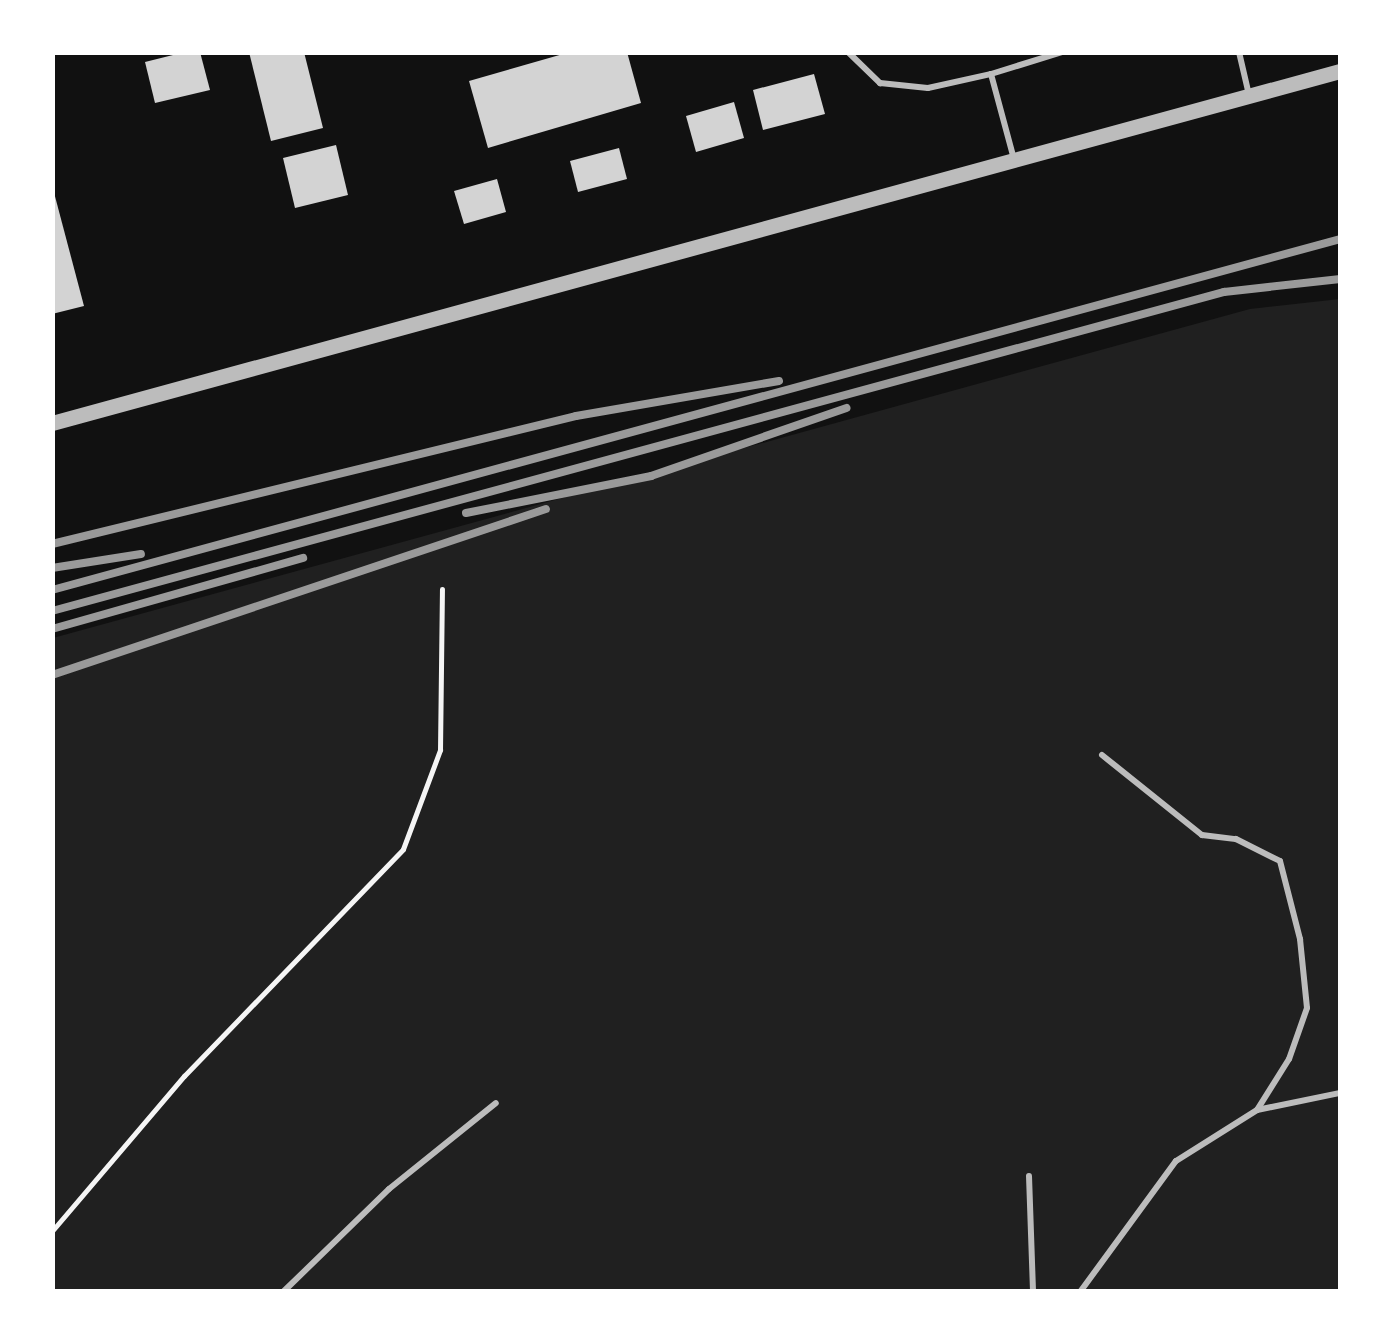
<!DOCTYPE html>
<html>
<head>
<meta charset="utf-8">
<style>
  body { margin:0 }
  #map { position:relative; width:1393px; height:1344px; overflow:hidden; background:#111; font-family:"Roboto Serif",serif }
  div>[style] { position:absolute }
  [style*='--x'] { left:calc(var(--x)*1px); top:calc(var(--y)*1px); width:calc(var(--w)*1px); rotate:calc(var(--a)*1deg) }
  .green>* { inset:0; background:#202020 }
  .building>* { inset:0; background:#d3d3d3 }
  .path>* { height:5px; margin:-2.5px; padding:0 2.5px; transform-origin:2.5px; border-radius:2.5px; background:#f5f5f5 }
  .service>* { height:6px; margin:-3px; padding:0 3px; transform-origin:3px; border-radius:3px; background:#bcbcbc }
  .tertiary>* { height:15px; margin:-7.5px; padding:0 7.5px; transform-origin:7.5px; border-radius:7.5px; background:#bcbcbc }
  .rail>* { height:8px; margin:-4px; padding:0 4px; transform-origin:4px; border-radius:4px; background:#9a9a9a }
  span { translate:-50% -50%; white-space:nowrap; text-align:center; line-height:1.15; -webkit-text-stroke:8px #fff; paint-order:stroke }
  .frame { position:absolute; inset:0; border:55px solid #fff; pointer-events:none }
</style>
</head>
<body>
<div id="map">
  <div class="green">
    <div style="clip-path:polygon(1340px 299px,1340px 1291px,53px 1292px,53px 638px,1250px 309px)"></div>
  </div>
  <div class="building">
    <div style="clip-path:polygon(185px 52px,200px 52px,210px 90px,155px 103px,145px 62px)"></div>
    <div style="clip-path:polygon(249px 52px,304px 52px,323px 128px,271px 141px)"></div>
    <div style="clip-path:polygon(570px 52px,627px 52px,641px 103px,488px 148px,469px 81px)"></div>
    <div style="clip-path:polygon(814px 74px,825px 114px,763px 130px,753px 90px)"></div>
    <div style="clip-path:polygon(734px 102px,744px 138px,696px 152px,686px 116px)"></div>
    <div style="clip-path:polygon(336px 145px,348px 195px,295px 208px,283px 158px)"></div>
    <div style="clip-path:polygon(619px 148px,627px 179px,578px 192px,570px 161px)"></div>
    <div style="clip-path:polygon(497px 179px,506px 212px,464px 224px,454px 191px)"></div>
    <div style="clip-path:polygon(52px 185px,84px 306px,52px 314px)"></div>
  </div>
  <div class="path">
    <div style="--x:52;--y:1231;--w:204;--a:-49.6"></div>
    <div style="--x:184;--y:1076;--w:315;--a:-46"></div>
    <div style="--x:403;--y:849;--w:106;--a:-69.5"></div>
    <div style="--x:440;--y:750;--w:161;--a:-89.3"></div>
  </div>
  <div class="service">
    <div style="--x:848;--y:52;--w:45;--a:44.1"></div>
    <div style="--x:880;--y:83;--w:48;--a:5.9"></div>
    <div style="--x:928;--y:88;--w:65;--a:-12.5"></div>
    <div style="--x:991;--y:74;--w:88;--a:74.9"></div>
    <div style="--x:1239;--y:52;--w:44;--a:76.9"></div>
    <div style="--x:991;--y:74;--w:74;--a:-17.2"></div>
    <div style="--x:1102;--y:755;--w:128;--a:38.7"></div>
    <div style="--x:1202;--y:835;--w:34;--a:7"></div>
    <div style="--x:1236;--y:839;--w:49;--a:26.6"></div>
    <div style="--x:1280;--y:861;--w:81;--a:75.6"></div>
    <div style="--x:1300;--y:939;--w:69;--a:84.2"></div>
    <div style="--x:1307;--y:1008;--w:54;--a:109.4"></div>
    <div style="--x:1289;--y:1059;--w:60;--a:122.1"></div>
    <div style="--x:1257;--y:1110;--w:85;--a:-11.6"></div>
    <div style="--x:1029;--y:1176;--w:116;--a:88"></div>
    <div style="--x:283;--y:1292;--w:148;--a:-44.2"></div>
    <div style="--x:389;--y:1189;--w:137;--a:-38.8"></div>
    <div style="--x:1080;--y:1292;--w:162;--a:-53.8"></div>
    <div style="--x:1176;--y:1161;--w:96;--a:-32.2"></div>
  </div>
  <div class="tertiary">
    <div style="--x:52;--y:423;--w:1335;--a:-15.29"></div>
  </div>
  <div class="rail">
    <div style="--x:466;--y:513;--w:189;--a:-11.3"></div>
    <div style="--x:651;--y:476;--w:207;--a:-19.2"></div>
    <div style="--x:52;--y:544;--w:539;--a:-13.73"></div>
    <div style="--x:576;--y:416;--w:206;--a:-9.8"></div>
    <div style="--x:52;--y:568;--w:90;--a:-8.9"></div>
    <div style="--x:52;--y:590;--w:1335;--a:-15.24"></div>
    <div style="--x:52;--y:611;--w:1215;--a:-15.23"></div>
    <div style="--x:1224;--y:292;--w:117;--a:-6.4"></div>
    <div style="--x:52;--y:629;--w:261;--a:-15.8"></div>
    <div style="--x:52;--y:675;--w:521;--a:-18.57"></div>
  </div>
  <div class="frame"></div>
</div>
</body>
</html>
